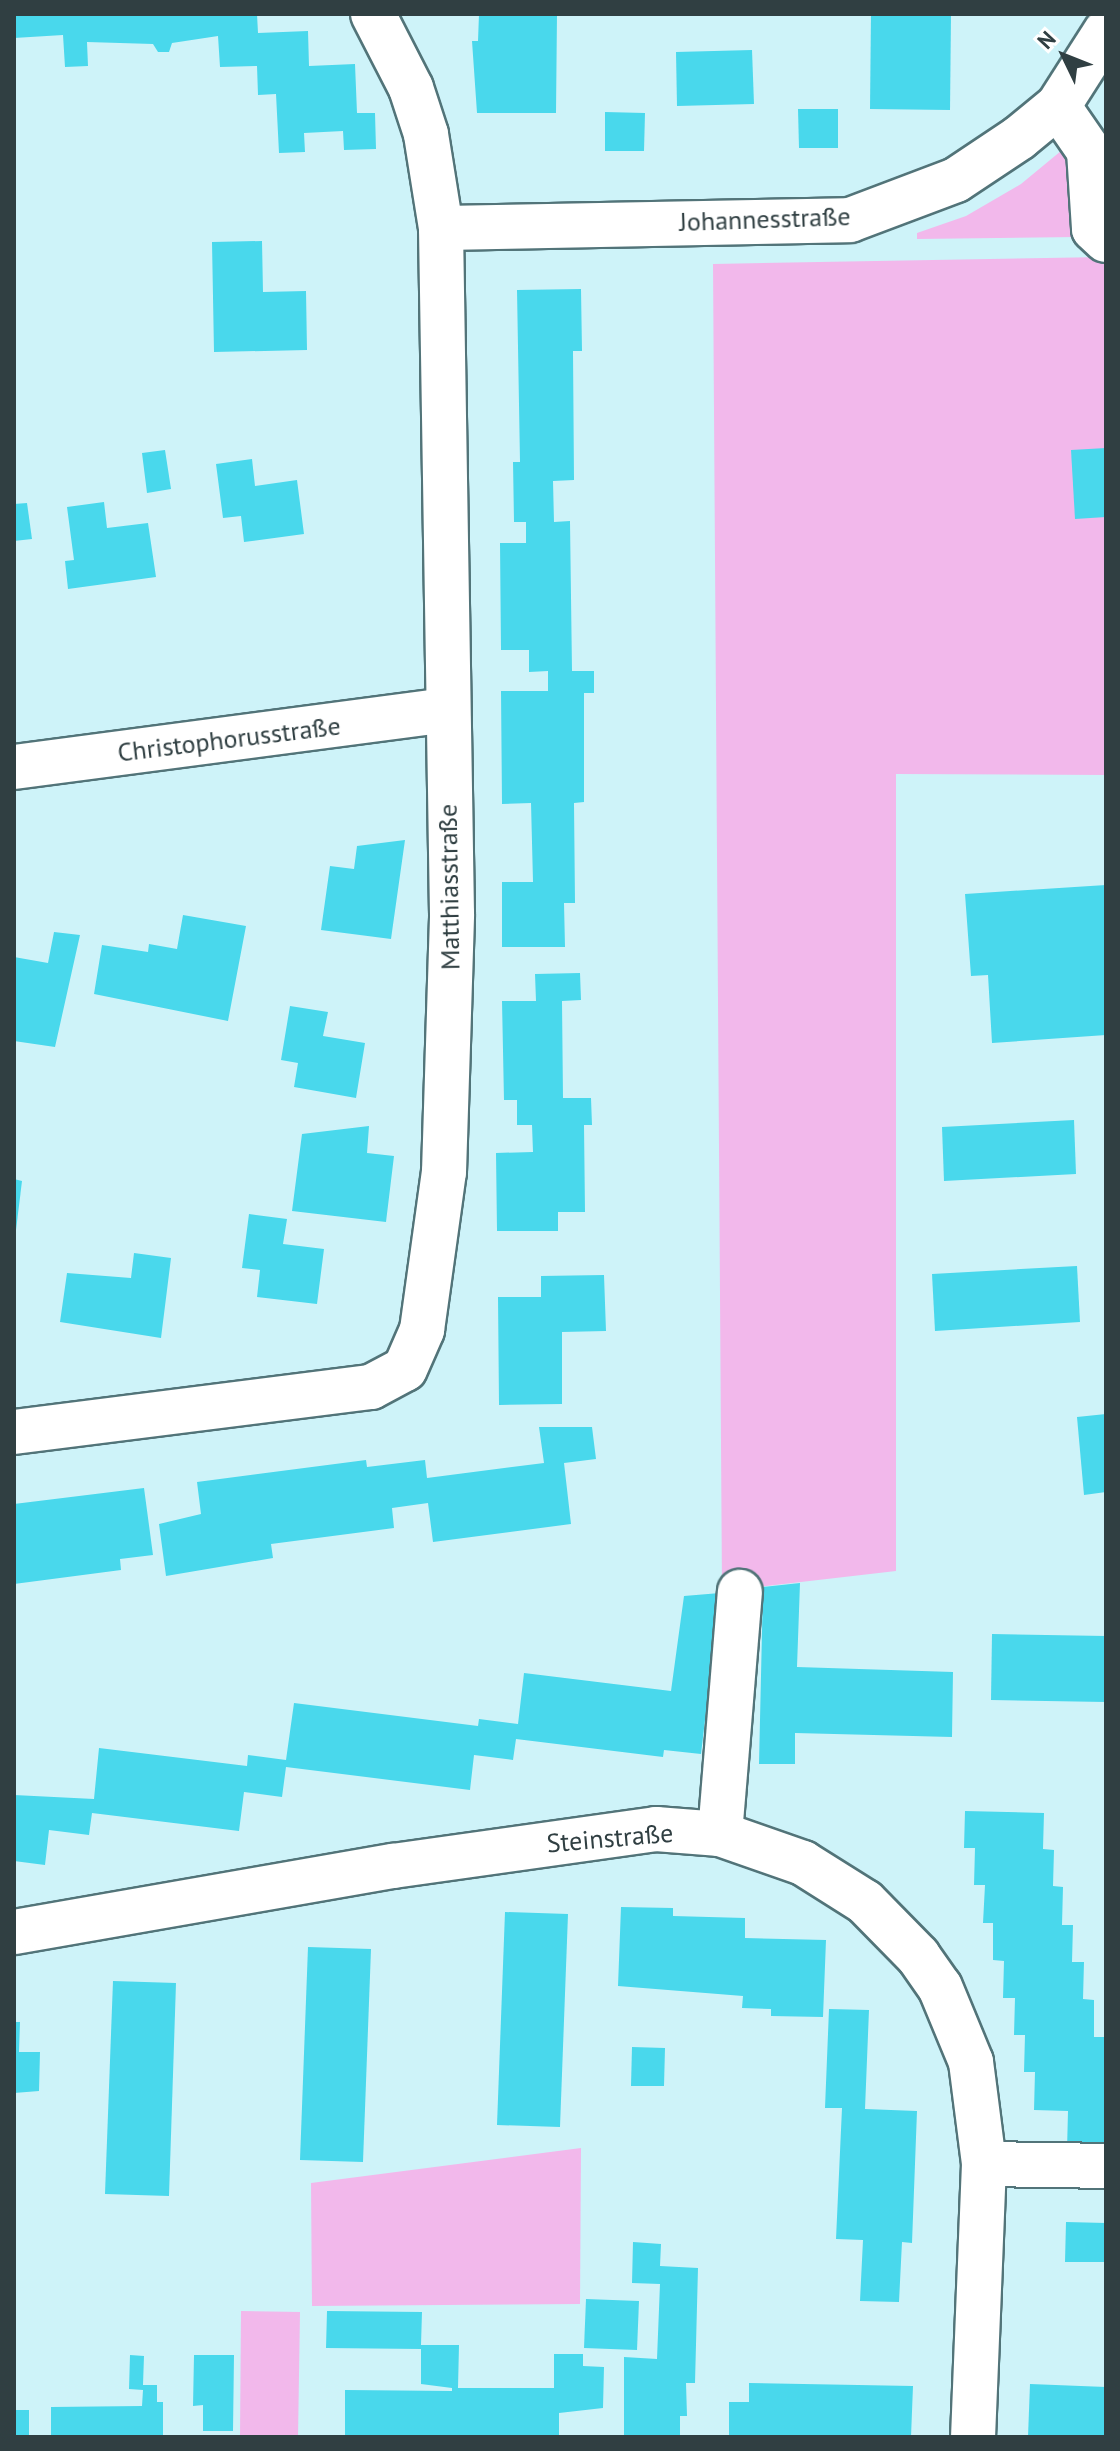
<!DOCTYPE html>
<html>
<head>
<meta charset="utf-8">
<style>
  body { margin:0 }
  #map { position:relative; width:1120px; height:2451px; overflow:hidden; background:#cef3f9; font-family:"PT Sans",sans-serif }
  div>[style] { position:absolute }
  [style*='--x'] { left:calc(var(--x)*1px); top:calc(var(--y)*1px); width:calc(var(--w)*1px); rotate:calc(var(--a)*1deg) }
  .green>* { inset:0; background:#f2b8eb }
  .building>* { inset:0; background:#49d8ec }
  .roads { filter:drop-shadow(2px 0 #527479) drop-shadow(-2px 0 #527479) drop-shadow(0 2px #527479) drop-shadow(0 -2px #527479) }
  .minor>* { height:44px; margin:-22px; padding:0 22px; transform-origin:22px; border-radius:22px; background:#fff }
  span { translate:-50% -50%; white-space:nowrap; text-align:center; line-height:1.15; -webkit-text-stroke:6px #fff; paint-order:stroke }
  .street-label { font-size:26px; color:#303f42 }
  .frame { position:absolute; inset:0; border:16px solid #303f42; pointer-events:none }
  .north { position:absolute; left:1024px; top:16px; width:80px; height:80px; -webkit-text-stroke:6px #fff; paint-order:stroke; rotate:313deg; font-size:22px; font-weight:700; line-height:32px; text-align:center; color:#303f42 }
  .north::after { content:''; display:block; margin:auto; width:28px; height:36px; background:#303f42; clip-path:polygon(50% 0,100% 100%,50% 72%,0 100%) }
</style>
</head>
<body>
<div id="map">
  <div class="green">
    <div style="clip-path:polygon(1067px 146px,1077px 237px,917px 239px,917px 233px,966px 216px,1021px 184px)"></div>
    <div style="clip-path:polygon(1104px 257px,1106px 775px,896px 774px,896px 1571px,722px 1591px,713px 264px)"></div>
    <div style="clip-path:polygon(581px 2148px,580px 2304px,312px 2306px,311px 2183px)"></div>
    <div style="clip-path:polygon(241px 2311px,300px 2312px,298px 2437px,240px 2437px)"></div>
  </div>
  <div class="building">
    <div style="clip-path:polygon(14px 14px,257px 14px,258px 33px,308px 31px,309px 66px,355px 64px,357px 113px,375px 113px,376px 149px,344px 150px,343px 131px,304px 133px,305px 152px,279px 153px,276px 94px,258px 95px,257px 66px,220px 67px,218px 36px,172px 43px,169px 52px,158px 52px,153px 44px,87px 42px,88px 66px,65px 67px,63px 35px,14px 38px)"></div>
    <div style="clip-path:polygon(479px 14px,557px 14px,556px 113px,477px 113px,472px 41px,478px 41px)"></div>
    <div style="clip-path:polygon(871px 14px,951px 14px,950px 110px,870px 109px)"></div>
    <div style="clip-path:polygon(752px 50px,754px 104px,677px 106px,676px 52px)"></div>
    <div style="clip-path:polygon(798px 109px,838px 109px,838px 148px,799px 148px)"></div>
    <div style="clip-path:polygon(605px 112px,645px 113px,644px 151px,605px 151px)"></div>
    <div style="clip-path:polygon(262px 241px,263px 292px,306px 291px,307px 350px,214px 352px,212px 242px)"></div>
    <div style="clip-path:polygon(581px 289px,582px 351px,573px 351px,574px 480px,553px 481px,554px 522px,570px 521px,572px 671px,594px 671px,594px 693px,584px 693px,584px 802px,574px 803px,575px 903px,564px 903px,565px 947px,502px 947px,502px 882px,533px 882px,531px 803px,502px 804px,501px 691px,548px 691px,548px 671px,529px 672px,529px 650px,501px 650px,500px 543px,526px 543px,526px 522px,514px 522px,513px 462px,520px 462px,517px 290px)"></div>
    <div style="clip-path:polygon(1106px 448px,1106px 517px,1075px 519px,1071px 450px)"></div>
    <div style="clip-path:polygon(165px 450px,171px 489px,147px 493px,142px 453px)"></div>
    <div style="clip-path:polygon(252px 459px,255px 486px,297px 480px,304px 534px,244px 542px,241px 516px,223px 518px,216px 464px)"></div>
    <div style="clip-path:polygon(104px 502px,107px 528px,148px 523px,156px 577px,68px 589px,65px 561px,74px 560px,67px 507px)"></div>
    <div style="clip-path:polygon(27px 503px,32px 539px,14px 541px,14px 504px)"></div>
    <div style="clip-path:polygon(405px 840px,391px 939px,321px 930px,330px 866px,354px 869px,357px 846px)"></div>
    <div style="clip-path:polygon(1106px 885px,1106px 1035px,992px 1043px,988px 975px,971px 976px,965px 894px)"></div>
    <div style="clip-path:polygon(183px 915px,246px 926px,228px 1021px,94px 994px,102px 945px,148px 952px,149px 944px,177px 949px)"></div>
    <div style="clip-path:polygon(54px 932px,80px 935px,55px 1047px,14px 1041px,14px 957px,48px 963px)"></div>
    <div style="clip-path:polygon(580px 973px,581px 1000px,562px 1001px,563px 1098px,591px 1098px,592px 1125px,584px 1125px,585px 1212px,558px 1212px,558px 1231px,497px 1231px,496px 1153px,533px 1152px,532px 1125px,517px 1125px,517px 1100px,504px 1100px,502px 1001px,536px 1001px,535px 974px)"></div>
    <div style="clip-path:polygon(290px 1006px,328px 1012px,323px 1036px,365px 1043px,356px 1098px,294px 1087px,298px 1063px,281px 1060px)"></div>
    <div style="clip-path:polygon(1074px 1120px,1076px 1174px,944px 1181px,942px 1127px)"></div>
    <div style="clip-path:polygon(369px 1126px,367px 1153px,394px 1156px,386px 1222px,292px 1211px,302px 1134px)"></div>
    <div style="clip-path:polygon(14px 1179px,22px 1181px,16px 1230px,14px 1230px)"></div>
    <div style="clip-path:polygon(249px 1214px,287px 1219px,283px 1244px,324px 1249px,317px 1304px,257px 1297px,260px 1270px,242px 1268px)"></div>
    <div style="clip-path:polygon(134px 1253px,171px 1258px,161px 1338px,60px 1322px,67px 1273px,131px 1278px)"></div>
    <div style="clip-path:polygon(1077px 1266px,1080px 1322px,935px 1331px,932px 1274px)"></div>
    <div style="clip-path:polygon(604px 1275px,606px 1331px,562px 1332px,562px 1404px,499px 1405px,498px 1297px,541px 1297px,541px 1276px)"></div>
    <div style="clip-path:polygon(1106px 1414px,1106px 1492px,1084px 1495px,1077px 1417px)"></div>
    <div style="clip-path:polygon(539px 1427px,592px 1427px,596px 1459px,564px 1463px,571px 1524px,433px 1542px,428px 1503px,392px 1508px,394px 1528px,271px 1544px,273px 1558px,166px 1576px,159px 1524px,201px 1514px,197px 1482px,366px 1460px,367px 1467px,425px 1460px,427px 1478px,544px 1463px)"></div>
    <div style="clip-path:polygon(144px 1488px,153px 1555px,120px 1559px,121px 1570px,14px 1584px,14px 1504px)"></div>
    <div style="clip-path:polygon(800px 1583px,797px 1667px,953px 1672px,952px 1737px,795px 1733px,795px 1764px,759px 1764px,763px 1587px)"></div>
    <div style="clip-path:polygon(720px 1593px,701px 1754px,664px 1750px,663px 1757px,516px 1739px,513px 1760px,474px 1755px,470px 1790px,286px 1767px,282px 1797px,244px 1792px,239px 1831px,92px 1813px,89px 1835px,49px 1830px,45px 1865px,14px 1861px,14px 1795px,94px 1799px,99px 1748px,247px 1766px,248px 1755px,286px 1760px,294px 1703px,478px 1726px,479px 1719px,518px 1724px,524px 1673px,671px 1691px,684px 1596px)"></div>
    <div style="clip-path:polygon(992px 1634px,1106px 1636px,1106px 1702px,991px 1700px)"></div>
    <div style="clip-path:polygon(965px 1811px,1044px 1813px,1043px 1849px,1054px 1850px,1053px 1886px,1063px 1887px,1062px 1925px,1073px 1925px,1072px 1962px,1084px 1962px,1083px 1999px,1094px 2000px,1094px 2037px,1105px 2037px,1106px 2151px,1067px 2150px,1068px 2111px,1034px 2110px,1035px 2072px,1024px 2072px,1025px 2035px,1014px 2035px,1015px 1998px,1003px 1998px,1004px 1961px,993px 1960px,993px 1923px,983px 1923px,985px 1885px,974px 1885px,975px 1848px,964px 1848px)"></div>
    <div style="clip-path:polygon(621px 1907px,673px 1908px,673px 1916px,745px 1918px,745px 1938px,826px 1940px,823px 2017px,771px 2016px,771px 2009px,742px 2008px,743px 1996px,618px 1986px)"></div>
    <div style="clip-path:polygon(505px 1912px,568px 1914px,560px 2127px,497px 2125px)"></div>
    <div style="clip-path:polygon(308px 1947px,371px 1949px,363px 2162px,300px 2160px)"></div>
    <div style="clip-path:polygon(113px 1981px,176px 1983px,169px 2196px,105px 2194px)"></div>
    <div style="clip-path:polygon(829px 2009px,869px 2010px,865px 2109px,917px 2111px,912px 2243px,902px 2242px,899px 2302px,860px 2301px,863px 2240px,836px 2239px,842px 2108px,825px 2108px)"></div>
    <div style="clip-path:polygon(14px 2022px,20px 2022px,19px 2052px,40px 2052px,39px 2091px,14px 2093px)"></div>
    <div style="clip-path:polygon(632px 2047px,665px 2048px,664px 2086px,631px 2086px)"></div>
    <div style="clip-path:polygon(1066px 2222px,1106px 2223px,1106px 2262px,1065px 2262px)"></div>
    <div style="clip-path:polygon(633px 2242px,661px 2244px,660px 2266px,698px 2268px,695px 2383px,686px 2383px,687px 2416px,680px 2416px,680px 2437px,624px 2437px,624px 2357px,657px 2359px,660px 2284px,632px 2283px)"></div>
    <div style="clip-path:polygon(586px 2299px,639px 2301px,637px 2350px,584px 2348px)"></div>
    <div style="clip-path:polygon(327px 2311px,422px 2312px,421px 2345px,459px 2345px,458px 2388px,554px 2388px,554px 2354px,583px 2354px,583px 2366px,604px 2367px,603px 2408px,559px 2413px,559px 2437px,345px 2437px,345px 2390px,452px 2391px,452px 2388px,421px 2384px,421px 2349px,326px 2348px)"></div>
    <div style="clip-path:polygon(130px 2355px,144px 2356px,143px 2385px,157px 2385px,157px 2402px,163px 2402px,163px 2437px,51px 2437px,51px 2407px,142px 2406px,143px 2390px,129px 2389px)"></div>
    <div style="clip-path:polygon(194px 2355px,234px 2355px,233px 2431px,203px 2431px,203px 2405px,193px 2406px)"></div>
    <div style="clip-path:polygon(749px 2383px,913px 2386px,911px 2437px,729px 2437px,729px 2402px,749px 2402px)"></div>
    <div style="clip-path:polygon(1030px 2384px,1106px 2387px,1106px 2437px,1028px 2437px)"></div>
    <div style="clip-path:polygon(14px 2410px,29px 2410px,29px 2437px,14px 2437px)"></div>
  </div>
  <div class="roads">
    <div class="minor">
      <div style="--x:1058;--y:106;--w:55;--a:55.4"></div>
      <div style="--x:1089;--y:151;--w:78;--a:86.3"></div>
      <div style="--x:1094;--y:229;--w:16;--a:43"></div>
      <div style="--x:441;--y:228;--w:409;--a:-1.1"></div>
      <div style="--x:850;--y:220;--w:113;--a:-20.7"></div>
      <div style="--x:956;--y:180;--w:76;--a:-33.7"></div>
      <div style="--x:1019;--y:138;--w:50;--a:-39.4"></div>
      <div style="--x:1058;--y:106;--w:89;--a:-57.4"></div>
      <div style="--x:14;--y:767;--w:435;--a:-7.5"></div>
      <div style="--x:14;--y:1432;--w:360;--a:-7.2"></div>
      <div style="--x:371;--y:1387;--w:38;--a:-28"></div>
      <div style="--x:405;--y:1369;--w:43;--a:-66.4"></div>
      <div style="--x:422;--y:1330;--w:160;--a:-82.1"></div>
      <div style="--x:444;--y:1172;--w:258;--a:-88.2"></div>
      <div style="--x:452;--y:914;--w:686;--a:-90.92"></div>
      <div style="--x:441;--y:228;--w:95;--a:-99.1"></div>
      <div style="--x:426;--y:134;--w:48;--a:-108.1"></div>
      <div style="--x:411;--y:88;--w:83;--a:-117.2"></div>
      <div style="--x:720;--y:1834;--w:243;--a:-85.3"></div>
      <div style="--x:14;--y:1932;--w:385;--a:-9.9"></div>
      <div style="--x:393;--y:1866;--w:266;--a:-8"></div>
      <div style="--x:656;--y:1829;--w:64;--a:4.5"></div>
      <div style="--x:720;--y:1834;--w:88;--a:19.3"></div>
      <div style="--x:803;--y:1863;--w:73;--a:32.2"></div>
      <div style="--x:865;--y:1902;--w:76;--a:45.5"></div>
      <div style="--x:918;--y:1956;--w:38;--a:55"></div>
      <div style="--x:940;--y:1987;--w:81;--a:67.5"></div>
      <div style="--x:971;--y:2062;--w:103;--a:82.7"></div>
      <div style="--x:984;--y:2164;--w:273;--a:92.3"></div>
      <div style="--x:984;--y:2164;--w:122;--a:0.9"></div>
    </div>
  </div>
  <div class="street-label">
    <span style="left:765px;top:219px;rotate:-2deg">Johannesstraße</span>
    <span style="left:229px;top:739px;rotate:-7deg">Christophorusstraße</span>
    <span style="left:449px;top:887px;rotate:-91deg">Matthiasstraße</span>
    <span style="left:610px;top:1838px;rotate:-5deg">Steinstraße</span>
  </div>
  <div class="frame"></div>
  <div class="north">N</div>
</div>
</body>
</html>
